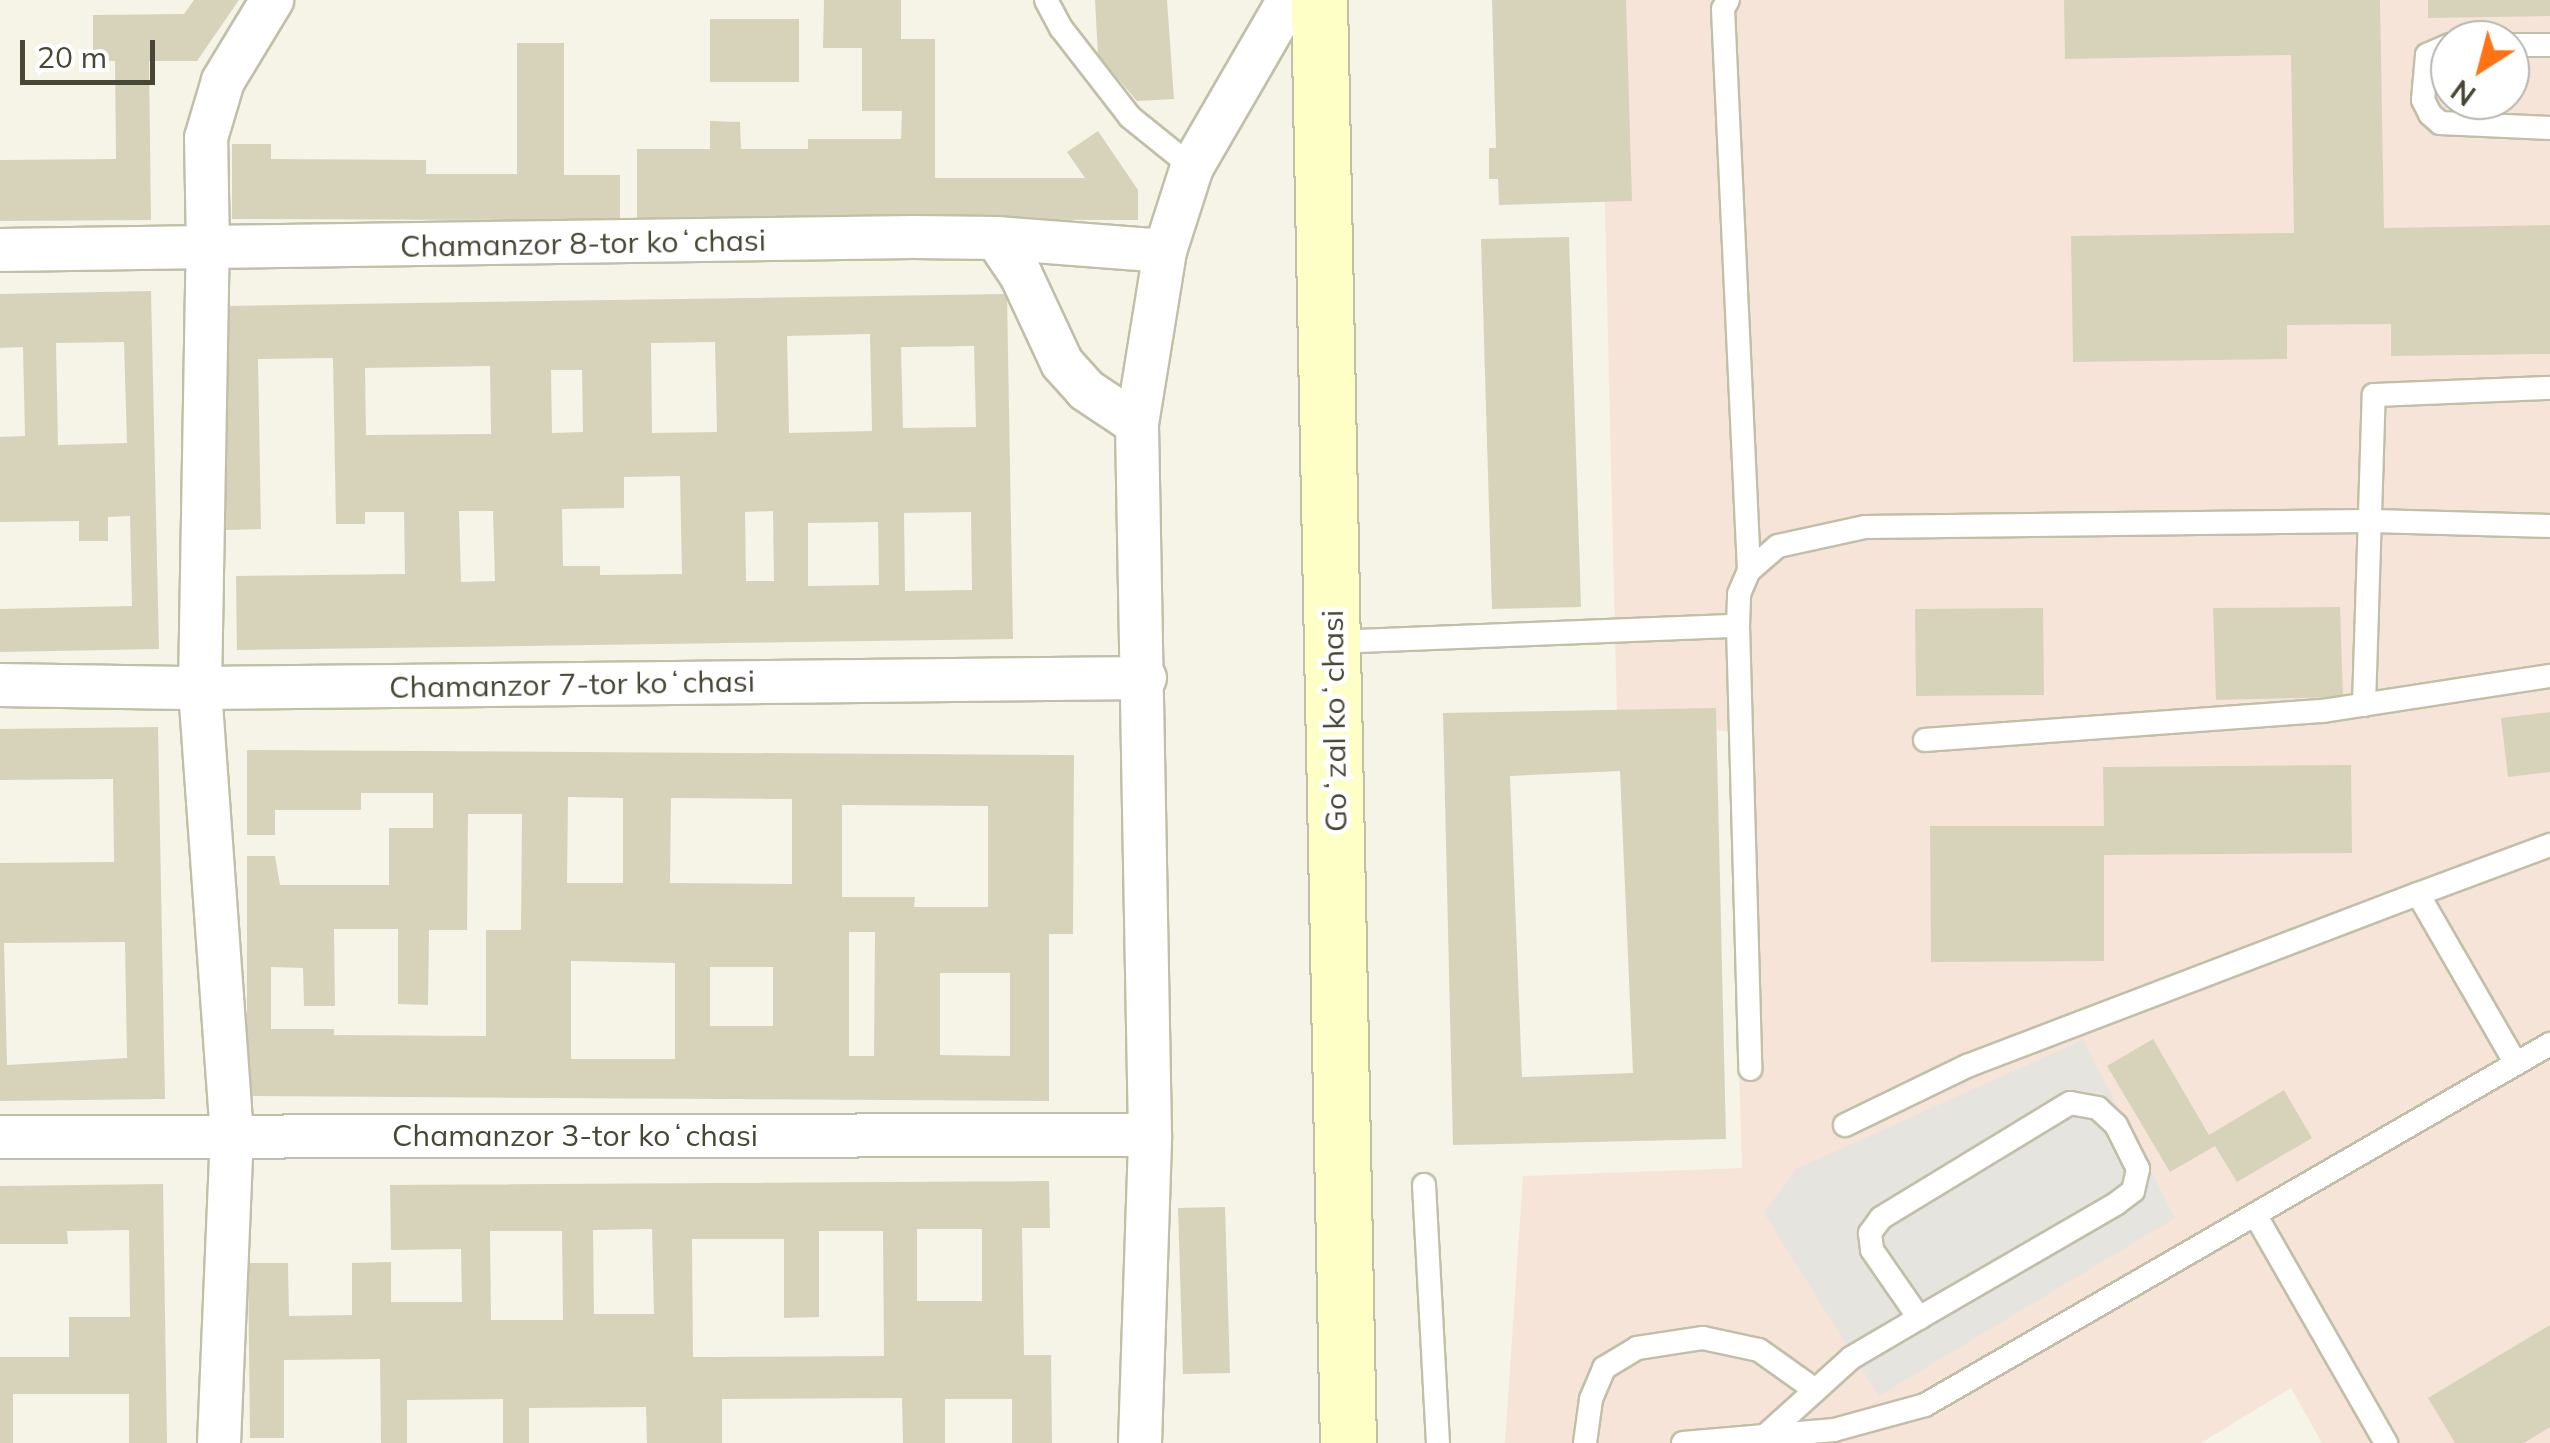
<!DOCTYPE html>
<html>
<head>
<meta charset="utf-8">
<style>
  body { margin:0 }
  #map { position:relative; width:2550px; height:1443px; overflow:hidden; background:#f5f4e6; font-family:Mulish,sans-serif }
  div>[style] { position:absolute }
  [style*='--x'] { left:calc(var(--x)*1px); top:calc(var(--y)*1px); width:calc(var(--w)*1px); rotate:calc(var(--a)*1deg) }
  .medical>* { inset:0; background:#f6e4d9 }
  .parking>* { inset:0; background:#e5e4df }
  .building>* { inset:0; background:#d7d3bb }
  .roads { filter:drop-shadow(2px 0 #c1bfa8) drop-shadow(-2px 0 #c1bfa8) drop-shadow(0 2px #c1bfa8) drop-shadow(0 -2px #c1bfa8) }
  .service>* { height:22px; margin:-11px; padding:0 11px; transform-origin:11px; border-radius:11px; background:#fff }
  .minor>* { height:42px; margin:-21px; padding:0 21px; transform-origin:21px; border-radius:21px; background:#fff }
  .secondary>* { height:55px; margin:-27.5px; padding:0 27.5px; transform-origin:27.5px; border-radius:27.5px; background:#feffc6 }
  span { translate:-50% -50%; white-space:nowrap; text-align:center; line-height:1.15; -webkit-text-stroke:9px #fff; paint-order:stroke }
  .street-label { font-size:30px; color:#484635 }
  .north { position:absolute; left:2430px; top:20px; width:100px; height:100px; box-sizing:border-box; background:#fff; border:2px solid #b6b5ae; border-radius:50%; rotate:216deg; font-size:28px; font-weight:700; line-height:40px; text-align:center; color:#484635 }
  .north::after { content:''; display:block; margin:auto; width:35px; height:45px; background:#ff7313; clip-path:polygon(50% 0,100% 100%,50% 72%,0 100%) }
  .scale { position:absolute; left:20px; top:40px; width:135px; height:45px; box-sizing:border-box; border:5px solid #484635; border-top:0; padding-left:12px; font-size:30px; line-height:35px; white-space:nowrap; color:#484635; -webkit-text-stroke:8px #fff; paint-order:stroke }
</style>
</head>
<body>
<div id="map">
  <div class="medical">
    <div style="clip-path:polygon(evenodd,1600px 0,2550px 0,2550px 1443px,2322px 1443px,2291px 1388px,2201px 1443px,1505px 1443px,1523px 1176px,1742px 1168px,1729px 732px,1617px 716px,1600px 0,2450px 40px,2510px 40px,2510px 100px,2450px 100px,2450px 40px)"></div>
  </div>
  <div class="parking">
    <div style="clip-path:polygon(2083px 1040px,2175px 1218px,1879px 1396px,1764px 1213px,1796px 1169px)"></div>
  </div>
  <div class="building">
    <div style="clip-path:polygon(194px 0,239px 0,197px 61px,149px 61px,151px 220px,0 221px,0 160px,116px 159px,115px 61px,93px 61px,93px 15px,184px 14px)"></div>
    <div style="clip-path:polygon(824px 0,901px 0,901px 39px,935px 39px,935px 178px,1085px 178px,1067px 152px,1098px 131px,1138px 190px,1138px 220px,637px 219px,637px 149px,710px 149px,710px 121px,740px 122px,741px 149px,808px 149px,808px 139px,901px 139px,902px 111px,862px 111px,862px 48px,823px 48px)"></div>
    <div style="clip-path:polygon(1095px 0,1167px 0,1174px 99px,1137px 101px,1098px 55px)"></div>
    <div style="clip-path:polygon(1492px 0,1626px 0,1632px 201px,1499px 205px,1498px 179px,1489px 179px,1489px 148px,1496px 148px)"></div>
    <div style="clip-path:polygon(2064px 0,2380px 0,2384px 228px,2550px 225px,2550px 354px,2391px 356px,2391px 324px,2287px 325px,2287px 359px,2073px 362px,2071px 236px,2294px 233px,2291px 55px,2065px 59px)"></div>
    <div style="clip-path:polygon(2428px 0,2550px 0,2550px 16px,2428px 18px)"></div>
    <div style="clip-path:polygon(710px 19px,799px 19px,799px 82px,710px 82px)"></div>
    <div style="clip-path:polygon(517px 43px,564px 43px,564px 175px,620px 175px,620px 227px,517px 227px,517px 220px,232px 219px,232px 144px,271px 144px,271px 159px,426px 160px,426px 174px,517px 174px)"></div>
    <div style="clip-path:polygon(1569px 237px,1581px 607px,1492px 609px,1481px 239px)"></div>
    <div style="clip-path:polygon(evenodd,151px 291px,159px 649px,0 652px,0 609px,132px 606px,130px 516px,108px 517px,108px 541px,79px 541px,79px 521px,0 522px,0 437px,25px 436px,23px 347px,0 348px,0 294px,151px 291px,124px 342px,127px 443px,58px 445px,56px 343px,124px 342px)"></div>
    <div style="clip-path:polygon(evenodd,1007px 294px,1013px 639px,237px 650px,236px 576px,405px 574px,404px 512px,365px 512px,365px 524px,336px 524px,333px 358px,258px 359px,261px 529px,224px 530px,220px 306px,1007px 294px,870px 334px,872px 431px,789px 433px,787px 336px,870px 334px,1007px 294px,715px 342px,717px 432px,652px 433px,651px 343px,715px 342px,1007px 294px,974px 346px,976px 427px,903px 428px,901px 347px,974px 346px,1007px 294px,490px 366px,491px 434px,366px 435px,365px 368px,490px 366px,1007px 294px,551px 370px,582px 370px,583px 432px,552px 433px,551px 370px,1007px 294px,680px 476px,682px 574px,600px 575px,600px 566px,563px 566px,562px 509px,624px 508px,624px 477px,680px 476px,1007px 294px,459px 511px,493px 511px,495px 581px,461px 582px,459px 511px,1007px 294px,773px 511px,774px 581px,746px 581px,745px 512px,773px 511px,1007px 294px,971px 512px,972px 590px,905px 591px,904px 513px,971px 512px,1007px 294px,878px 522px,879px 585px,808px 586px,808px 523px,878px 522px)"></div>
    <div style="clip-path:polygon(2340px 607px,2343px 697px,2216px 700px,2213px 608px)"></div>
    <div style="clip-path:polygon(2043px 608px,2044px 695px,1916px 696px,1915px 609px)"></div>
    <div style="clip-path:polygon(evenodd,1716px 708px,1726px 1139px,1453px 1145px,1443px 713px,1716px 708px,1620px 771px,1633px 1073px,1522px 1077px,1510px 776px,1620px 771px)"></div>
    <div style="clip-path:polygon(2550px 712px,2550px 772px,2508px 777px,2501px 718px)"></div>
    <div style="clip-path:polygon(evenodd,158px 727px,165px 1099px,0 1101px,0 863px,114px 862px,113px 779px,0 780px,0 729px,158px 727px,125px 942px,127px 1058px,7px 1065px,4px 943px,125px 942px)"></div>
    <div style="clip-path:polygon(evenodd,247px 750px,1074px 755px,1073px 934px,1049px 934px,1049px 1101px,247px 1096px,247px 856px,275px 856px,280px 885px,389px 885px,389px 828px,433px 828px,433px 793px,361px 793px,361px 810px,275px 810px,275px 835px,247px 835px,247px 750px,568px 797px,623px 798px,623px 883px,567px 883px,568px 797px,247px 750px,671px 798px,792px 799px,792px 884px,670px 883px,671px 798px,247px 750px,842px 805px,988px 806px,988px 907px,914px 907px,915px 897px,842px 897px,842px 805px,247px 750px,468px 814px,522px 814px,521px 930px,486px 930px,486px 1036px,334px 1035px,334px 1029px,271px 1029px,271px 967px,303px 968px,304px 1006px,335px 1006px,334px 929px,398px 929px,398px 1004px,428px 1005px,429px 930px,467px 930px,468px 814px,247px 750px,849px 932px,875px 932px,874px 1056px,849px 1056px,849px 932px,247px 750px,571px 961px,675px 963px,675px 1059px,571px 1059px,571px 961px,247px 750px,710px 967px,773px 967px,773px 1026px,710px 1026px,710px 967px,247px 750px,940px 973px,1010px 973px,1010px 1056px,940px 1055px,940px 973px)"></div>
    <div style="clip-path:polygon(2351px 765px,2352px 853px,2104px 855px,2104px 961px,1931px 962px,1930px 826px,2104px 826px,2103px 767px)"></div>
    <div style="clip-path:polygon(2153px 1039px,2209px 1135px,2284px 1090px,2312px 1138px,2237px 1182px,2215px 1146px,2170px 1172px,2107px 1066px)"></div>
    <div style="clip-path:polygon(evenodd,1049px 1181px,1050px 1228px,1022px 1228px,1024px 1355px,1051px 1355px,1052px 1443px,1012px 1443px,1012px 1399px,945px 1399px,945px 1443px,903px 1443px,902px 1398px,722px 1399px,722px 1443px,647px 1443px,646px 1407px,529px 1408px,529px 1443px,503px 1443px,503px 1399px,407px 1400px,407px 1443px,381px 1443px,380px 1359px,284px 1360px,284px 1438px,250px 1438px,248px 1263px,288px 1263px,289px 1316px,352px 1315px,352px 1263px,391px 1262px,391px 1302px,462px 1302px,461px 1249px,391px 1250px,390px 1185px,1049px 1181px,652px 1229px,654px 1314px,594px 1314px,593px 1230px,652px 1229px,1049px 1181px,917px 1229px,982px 1229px,982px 1301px,917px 1301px,917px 1229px,1049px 1181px,490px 1231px,562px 1231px,563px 1320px,491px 1320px,490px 1231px,1049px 1181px,819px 1231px,883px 1231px,884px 1356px,693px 1357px,692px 1239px,784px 1239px,784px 1318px,819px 1317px,819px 1231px)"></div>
    <div style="clip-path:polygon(163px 1184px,167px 1443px,129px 1443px,129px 1394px,13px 1394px,13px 1443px,0 1443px,0 1357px,69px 1357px,69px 1317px,130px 1317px,129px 1230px,67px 1231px,68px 1244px,0 1244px,0 1186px)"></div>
    <div style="clip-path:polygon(1225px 1207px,1230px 1373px,1183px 1374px,1178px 1208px)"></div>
    <div style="clip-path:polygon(2550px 1325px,2550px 1427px,2524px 1443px,2455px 1443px,2428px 1398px)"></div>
  </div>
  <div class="roads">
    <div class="service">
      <div style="--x:1046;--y:0;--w:32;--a:62"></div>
      <div style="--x:1061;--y:28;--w:113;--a:52.2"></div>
      <div style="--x:1130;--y:117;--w:80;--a:38.9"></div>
      <div style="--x:1728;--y:0;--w:10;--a:119"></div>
      <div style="--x:1723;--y:9;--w:563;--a:87.35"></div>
      <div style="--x:2450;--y:45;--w:25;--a:157"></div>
      <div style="--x:2427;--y:55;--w:45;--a:95.1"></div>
      <div style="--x:2423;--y:100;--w:16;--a:63"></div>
      <div style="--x:2430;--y:114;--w:13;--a:42"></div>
      <div style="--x:2440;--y:123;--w:110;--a:2.6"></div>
      <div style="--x:2510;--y:45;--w:40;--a:0"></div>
      <div style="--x:1738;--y:626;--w:443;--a:88.4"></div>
      <div style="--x:1332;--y:642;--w:406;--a:-2.3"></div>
      <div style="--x:1738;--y:626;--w:32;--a:-88"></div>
      <div style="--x:1739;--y:594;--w:25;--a:-67"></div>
      <div style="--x:1749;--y:571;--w:38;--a:-41"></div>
      <div style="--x:1778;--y:546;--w:89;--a:-12.3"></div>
      <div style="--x:1865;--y:527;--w:508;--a:-0.68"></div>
      <div style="--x:2373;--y:521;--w:177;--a:1.6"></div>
      <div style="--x:2364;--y:705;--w:310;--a:-88.2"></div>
      <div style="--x:2374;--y:395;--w:176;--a:-2.3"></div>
      <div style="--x:1925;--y:740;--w:399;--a:-4.2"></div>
      <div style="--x:2323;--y:711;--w:230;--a:-8.8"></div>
      <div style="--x:2418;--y:894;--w:141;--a:-20.4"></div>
      <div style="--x:1845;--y:1125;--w:136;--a:-25.8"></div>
      <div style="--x:1967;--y:1066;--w:483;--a:-20.9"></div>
      <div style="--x:2418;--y:894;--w:196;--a:60"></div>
      <div style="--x:1424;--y:1185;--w:258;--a:86.9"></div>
      <div style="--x:2256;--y:1216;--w:262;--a:60.2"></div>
      <div style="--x:1765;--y:1436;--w:116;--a:-42.2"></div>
      <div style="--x:1851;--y:1358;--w:79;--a:-30.5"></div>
      <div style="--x:1919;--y:1318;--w:229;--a:-30.1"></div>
      <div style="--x:2117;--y:1203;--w:20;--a:-37"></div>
      <div style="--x:2133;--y:1191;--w:23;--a:-77"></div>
      <div style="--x:2138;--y:1169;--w:49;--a:-116.6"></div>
      <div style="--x:2116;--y:1125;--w:25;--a:-137"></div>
      <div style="--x:2098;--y:1108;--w:28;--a:-170"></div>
      <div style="--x:2070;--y:1103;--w:221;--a:148.7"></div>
      <div style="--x:1881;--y:1218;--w:19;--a:126"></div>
      <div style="--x:1870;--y:1233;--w:17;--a:83"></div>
      <div style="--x:1872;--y:1250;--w:83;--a:55.3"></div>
      <div style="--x:1585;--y:1443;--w:44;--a:-82.2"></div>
      <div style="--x:1591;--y:1399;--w:34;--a:-67"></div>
      <div style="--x:1604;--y:1368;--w:39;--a:-31"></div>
      <div style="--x:1637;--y:1348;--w:67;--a:-8.6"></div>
      <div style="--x:1703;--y:1338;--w:57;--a:12.1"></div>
      <div style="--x:1759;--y:1350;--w:69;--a:35.5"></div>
      <div style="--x:1683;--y:1443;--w:152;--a:-4.9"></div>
      <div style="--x:1834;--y:1430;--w:94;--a:-15.4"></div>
      <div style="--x:1925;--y:1405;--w:722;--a:-30.01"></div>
    </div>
    <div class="minor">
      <div style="--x:996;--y:238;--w:45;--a:56"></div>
      <div style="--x:1021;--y:275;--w:97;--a:65"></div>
      <div style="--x:1062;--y:363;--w:36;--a:48"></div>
      <div style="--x:1086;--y:390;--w:61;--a:33.7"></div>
      <div style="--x:0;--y:250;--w:913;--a:-0.82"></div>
      <div style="--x:913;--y:237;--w:83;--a:0.7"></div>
      <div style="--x:996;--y:238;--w:169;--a:4.4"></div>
      <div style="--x:0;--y:685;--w:200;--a:0.9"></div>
      <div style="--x:200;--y:688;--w:945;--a:-0.61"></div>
      <div style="--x:0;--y:1137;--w:1150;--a:-0.1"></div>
      <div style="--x:219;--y:1443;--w:307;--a:-87.6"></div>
      <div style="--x:232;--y:1136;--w:449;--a:-94.1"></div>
      <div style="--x:200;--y:688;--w:439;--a:-89"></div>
      <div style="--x:208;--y:249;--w:111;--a:-91"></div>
      <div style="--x:206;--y:138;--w:59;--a:-73.4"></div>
      <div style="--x:223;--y:81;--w:95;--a:-58.8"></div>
      <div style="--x:1140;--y:1443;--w:308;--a:-88.1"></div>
      <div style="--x:1150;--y:1135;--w:711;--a:-91.05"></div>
      <div style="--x:1137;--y:424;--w:175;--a:-80.8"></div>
      <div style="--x:1165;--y:251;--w:88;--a:-72.2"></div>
      <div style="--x:1192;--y:167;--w:193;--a:-59.9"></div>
    </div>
    <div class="secondary">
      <div style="--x:1319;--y:0;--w:1443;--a:88.85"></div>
    </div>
  </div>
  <div class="street-label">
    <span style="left:583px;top:243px;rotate:-1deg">Chamanzor 8-tor koʻchasi</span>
    <span style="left:572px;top:684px;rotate:-1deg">Chamanzor 7-tor koʻchasi</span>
    <span style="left:1334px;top:721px;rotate:-91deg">Goʻzal koʻchasi</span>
    <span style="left:575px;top:1135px">Chamanzor 3-tor koʻchasi</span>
  </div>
  <div class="north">N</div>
  <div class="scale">20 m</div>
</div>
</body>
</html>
